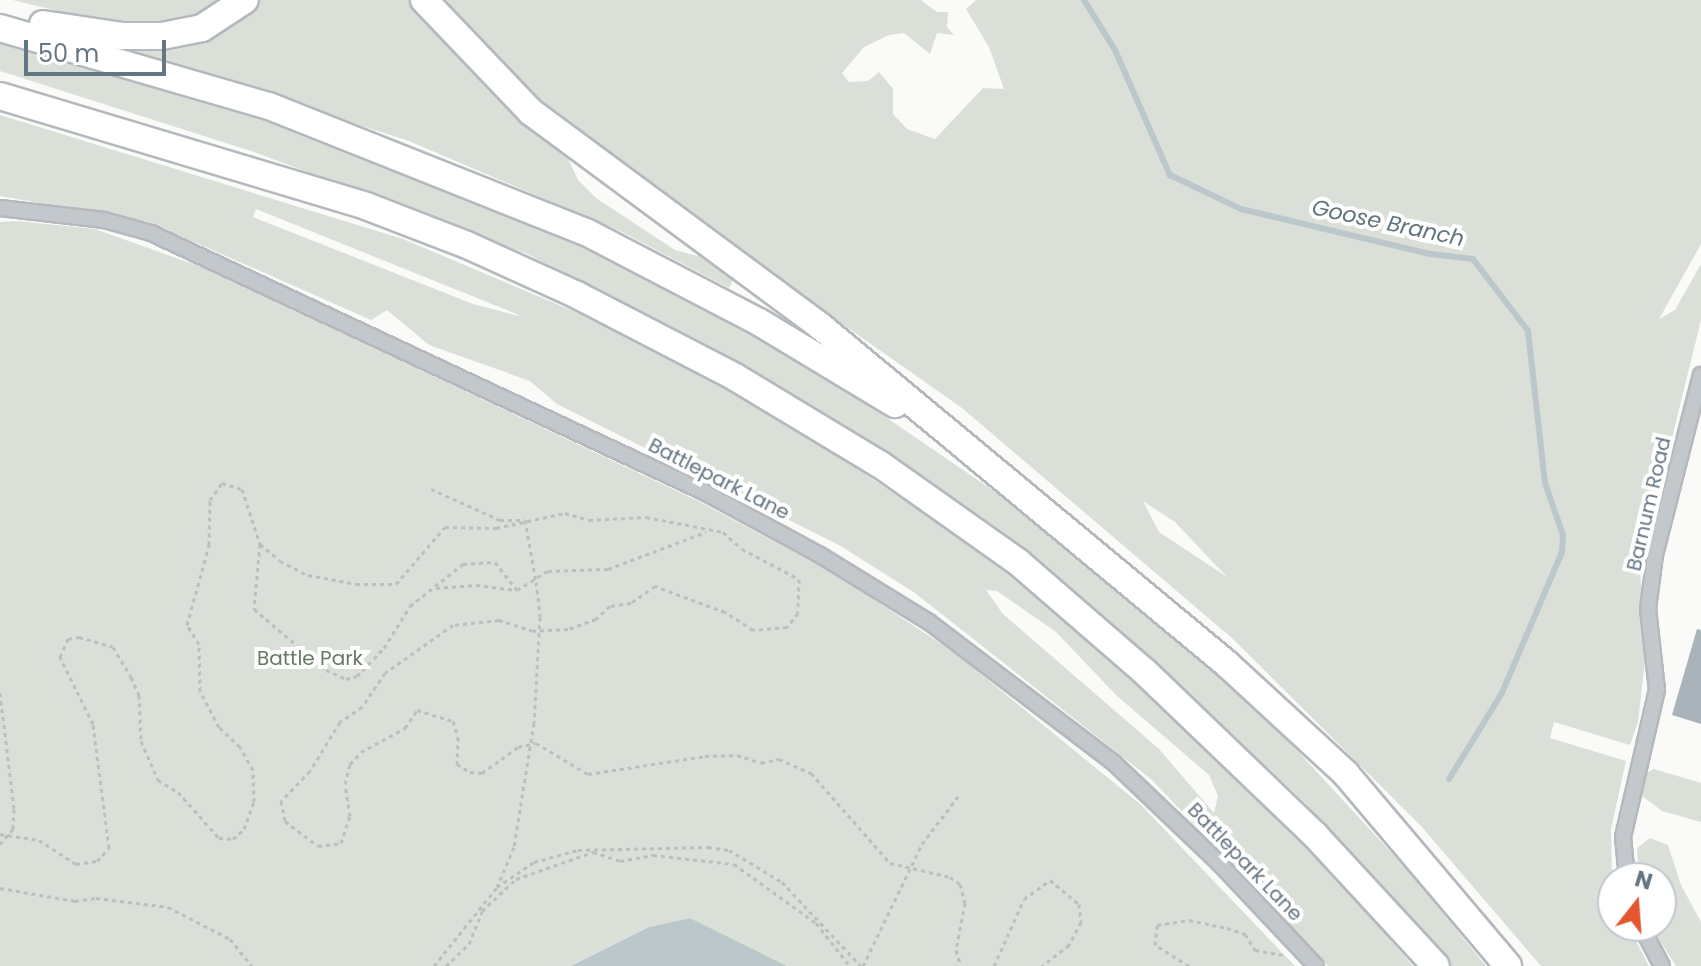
<!DOCTYPE html>
<html>
<head>
<meta charset="utf-8">
<style>
  body { margin:0 }
  #map { position:relative; width:1701px; height:966px; overflow:hidden; background:#fafaf8; font-family:Poppins,sans-serif }
  div>[style] { position:absolute }
  [style*='--x'] { left:calc(var(--x)*1px); top:calc(var(--y)*1px); width:calc(var(--w)*1px); rotate:calc(var(--a)*1deg) }
  .green>* { inset:0; background:#dadfd7 }
  .water>* { inset:0; background:#bbc7cb }
  .stream>* { height:6px; margin:-3px; padding:0 3px; transform-origin:3px; border-radius:3px; background:#bbc7cb }
  .building>* { inset:0; background:#aab3b9 }
  .path>* { height:3px; margin-top:-1.5px; transform-origin:0; background:repeating-linear-gradient(90deg,#bbbfc2 0 4px,transparent 0 8px) }
  .roads { filter:drop-shadow(2px 0 #b4b9bd) drop-shadow(-2px 0 #b4b9bd) drop-shadow(0 2px #b4b9bd) drop-shadow(0 -2px #b4b9bd) }
  .minor>* { height:14px; margin:-7px; padding:0 7px; transform-origin:7px; border-radius:7px; background:#c3c8cc }
  .motorway>* { height:26px; margin:-13px; padding:0 13px; transform-origin:13px; border-radius:13px; background:#fff }
  span { translate:-50% -50%; white-space:nowrap; text-align:center; line-height:1.15; -webkit-text-stroke:8px #fff; paint-order:stroke }
  .street-label { font-size:20px; color:#657683 }
  .park-label { font-size:20px; color:#687a64 }
  .water-label { font-size:22px; color:#60757c; font-style:italic }
  .north { position:absolute; left:1597px; top:862px; width:80px; height:80px; box-sizing:border-box; background:#fff; border:2px solid #c1c8cd; border-radius:50%; rotate:17deg; font-size:22px; font-weight:700; line-height:32px; text-align:center; color:#657683 }
  .north::after { content:''; display:block; margin:auto; width:28px; height:36px; background:#e4572e; clip-path:polygon(50% 0,100% 100%,50% 72%,0 100%) }
  .scale { position:absolute; left:24px; top:40px; width:142px; height:36px; box-sizing:border-box; border:4px solid #657683; border-top:0; padding-left:10px; font-size:24px; line-height:28px; white-space:nowrap; color:#657683; -webkit-text-stroke:6px #fff; paint-order:stroke }
</style>
</head>
<body>
<div id="map">
  <div class="green">
    <div style="clip-path:polygon(13px 0,225px 0,180px 20px,115px 25px)"></div>
    <div style="clip-path:polygon(256px 0,414px 0,566px 154px,578px 180px,596px 198px,675px 250px,697px 256px,702px 251px,736px 274px,729px 288px,622px 232px,409px 141px,128px 51px)"></div>
    <div style="clip-path:polygon(evenodd,438px 0,921px 0,937px 12px,948px 12px,947px 27px,954px 35px,937px 33px,930px 54px,904px 33px,889px 35px,864px 47px,842px 73px,849px 82px,868px 81px,879px 72px,893px 89px,893px 114px,907px 129px,935px 139px,983px 88px,1004px 89px,989px 47px,966px 9px,976px 0,1701px 0,1701px 244px,1659px 319px,1675px 310px,1701px 264px,1701px 320px,1640px 568px,1645px 661px,1638px 722px,1630px 745px,1554px 722px,1550px 738px,1626px 761px,1611px 829px,1613px 926px,1628px 926px,1649px 966px,1541px 966px,1421px 826px,1233px 639px,962px 408px,558px 124px,438px 0,1143px 501px,1175px 522px,1227px 577px,1159px 532px,1143px 501px)"></div>
    <div style="clip-path:polygon(0 44px,311px 134px,555px 231px,792px 353px,1045px 526px,1149px 610px,1283px 735px,1408px 871px,1486px 966px,1449px 966px,1305px 803px,1144px 652px,1063px 583px,844px 426px,701px 342px,527px 254px,251px 151px,0 71px)"></div>
    <div style="clip-path:polygon(evenodd,0 115px,403px 239px,630px 335px,813px 439px,981px 552px,1158px 698px,1293px 828px,1413px 966px,1328px 966px,1152px 780px,915px 593px,839px 545px,557px 404px,530px 381px,429px 345px,387px 310px,371px 320px,149px 222px,0 196px,0 115px,256px 209px,519px 315px,519px 316px,473px 304px,253px 217px,256px 209px,0 115px,986px 590px,997px 591px,1056px 632px,1117px 696px,1209px 775px,1218px 796px,1214px 813px,1159px 749px,1003px 614px,986px 590px)"></div>
    <div style="clip-path:polygon(17px 221px,95px 229px,204px 268px,698px 501px,835px 574px,955px 653px,1140px 804px,1295px 966px,787px 966px,690px 918px,649px 927px,571px 966px,0 966px,0 222px)"></div>
    <div style="clip-path:polygon(1654px 769px,1701px 783px,1701px 822px,1662px 811px,1641px 795px,1646px 773px)"></div>
    <div style="clip-path:polygon(1650px 838px,1668px 845px,1681px 885px,1701px 922px,1701px 966px,1676px 966px,1656px 934px,1653px 926px,1661px 926px,1661px 878px,1639px 878px,1637px 848px)"></div>
  </div>
  <div class="water">
    <div style="clip-path:polygon(690px 918px,787px 966px,571px 966px,649px 927px)"></div>
  </div>
  <div class="stream">
    <div style="--x:1084;--y:0;--w:59;--a:58.2"></div>
    <div style="--x:1115;--y:50;--w:137;--a:66.3"></div>
    <div style="--x:1170;--y:175;--w:79;--a:25.6"></div>
    <div style="--x:1241;--y:209;--w:194;--a:13.4"></div>
    <div style="--x:1430;--y:254;--w:43;--a:6.6"></div>
    <div style="--x:1473;--y:259;--w:91;--a:52.6"></div>
    <div style="--x:1528;--y:331;--w:153;--a:83.6"></div>
    <div style="--x:1545;--y:483;--w:55;--a:70.9"></div>
    <div style="--x:1563;--y:535;--w:17;--a:93"></div>
    <div style="--x:1562;--y:552;--w:153;--a:113.1"></div>
    <div style="--x:1502;--y:693;--w:101;--a:121.6"></div>
  </div>
  <div class="building">
    <div style="clip-path:polygon(1697px 629px,1701px 630px,1701px 724px,1672px 715px)"></div>
  </div>
  <div class="path">
    <div style="--x:431;--y:489;--w:76;--a:24.2"></div>
    <div style="--x:500;--y:520;--w:25;--a:0"></div>
    <div style="--x:525;--y:520;--w:63;--a:79.9"></div>
    <div style="--x:536;--y:582;--w:35;--a:83"></div>
    <div style="--x:540;--y:617;--w:106;--a:93.2"></div>
    <div style="--x:534;--y:723;--w:126;--a:99.2"></div>
    <div style="--x:514;--y:847;--w:43;--a:113"></div>
    <div style="--x:260;--y:544;--w:65;--a:95.3"></div>
    <div style="--x:254;--y:609;--w:94;--a:40.3"></div>
    <div style="--x:326;--y:670;--w:22;--a:24"></div>
    <div style="--x:346;--y:679;--w:11;--a:-15"></div>
    <div style="--x:357;--y:676;--w:39;--a:-46"></div>
    <div style="--x:384;--y:648;--w:49;--a:-58.2"></div>
    <div style="--x:410;--y:606;--w:68;--a:-38.4"></div>
    <div style="--x:463;--y:564;--w:32;--a:-4"></div>
    <div style="--x:495;--y:562;--w:36;--a:52"></div>
    <div style="--x:436;--y:588;--w:40;--a:-4.3"></div>
    <div style="--x:476;--y:585;--w:41;--a:7"></div>
    <div style="--x:517;--y:590;--w:36;--a:-32"></div>
    <div style="--x:548;--y:571;--w:60;--a:-1.9"></div>
    <div style="--x:608;--y:569;--w:105;--a:-20.7"></div>
    <div style="--x:0;--y:693;--w:117;--a:83.1"></div>
    <div style="--x:14;--y:809;--w:20;--a:93"></div>
    <div style="--x:13;--y:829;--w:20;--a:131"></div>
    <div style="--x:0;--y:834;--w:39;--a:9"></div>
    <div style="--x:39;--y:840;--w:44;--a:33"></div>
    <div style="--x:76;--y:864;--w:21;--a:-8"></div>
    <div style="--x:97;--y:861;--w:18;--a:-47"></div>
    <div style="--x:109;--y:848;--w:125;--a:-97.4"></div>
    <div style="--x:93;--y:724;--w:75;--a:-116.2"></div>
    <div style="--x:60;--y:657;--w:20;--a:-66"></div>
    <div style="--x:68;--y:639;--w:11;--a:-10"></div>
    <div style="--x:79;--y:637;--w:35;--a:16"></div>
    <div style="--x:113;--y:647;--w:35;--a:59"></div>
    <div style="--x:131;--y:677;--w:20;--a:66"></div>
    <div style="--x:139;--y:695;--w:46;--a:87.5"></div>
    <div style="--x:141;--y:741;--w:43;--a:66.4"></div>
    <div style="--x:158;--y:780;--w:23;--a:31"></div>
    <div style="--x:178;--y:792;--w:62;--a:48.3"></div>
    <div style="--x:219;--y:838;--w:14;--a:4"></div>
    <div style="--x:233;--y:839;--w:15;--a:-42"></div>
    <div style="--x:244;--y:829;--w:29;--a:-70"></div>
    <div style="--x:254;--y:802;--w:32;--a:-92"></div>
    <div style="--x:253;--y:770;--w:26;--a:-119"></div>
    <div style="--x:240;--y:747;--w:29;--a:-136"></div>
    <div style="--x:219;--y:727;--w:41;--a:-117.8"></div>
    <div style="--x:200;--y:691;--w:47;--a:-91.2"></div>
    <div style="--x:199;--y:644;--w:22;--a:-122"></div>
    <div style="--x:187;--y:625;--w:83;--a:-74.6"></div>
    <div style="--x:209;--y:545;--w:45;--a:-88.7"></div>
    <div style="--x:210;--y:500;--w:21;--a:-55"></div>
    <div style="--x:222;--y:483;--w:21;--a:17"></div>
    <div style="--x:242;--y:489;--w:58;--a:71.9"></div>
    <div style="--x:260;--y:544;--w:26;--a:40"></div>
    <div style="--x:280;--y:561;--w:31;--a:27"></div>
    <div style="--x:308;--y:575;--w:49;--a:10.6"></div>
    <div style="--x:356;--y:584;--w:40;--a:0"></div>
    <div style="--x:396;--y:584;--w:75;--a:-49.3"></div>
    <div style="--x:445;--y:527;--w:51;--a:1.1"></div>
    <div style="--x:496;--y:528;--w:71;--a:-12.3"></div>
    <div style="--x:565;--y:513;--w:25;--a:16"></div>
    <div style="--x:589;--y:520;--w:57;--a:-3"></div>
    <div style="--x:646;--y:517;--w:78;--a:11"></div>
    <div style="--x:723;--y:532;--w:25;--a:42"></div>
    <div style="--x:742;--y:549;--w:64;--a:27.8"></div>
    <div style="--x:799;--y:579;--w:34;--a:92"></div>
    <div style="--x:798;--y:613;--w:18;--a:128"></div>
    <div style="--x:787;--y:627;--w:34;--a:175"></div>
    <div style="--x:753;--y:630;--w:33;--a:-147"></div>
    <div style="--x:725;--y:612;--w:75;--a:-159.6"></div>
    <div style="--x:655;--y:586;--w:29;--a:145"></div>
    <div style="--x:631;--y:603;--w:21;--a:172"></div>
    <div style="--x:610;--y:606;--w:19;--a:137"></div>
    <div style="--x:596;--y:619;--w:30;--a:160"></div>
    <div style="--x:568;--y:629;--w:35;--a:177"></div>
    <div style="--x:533;--y:631;--w:36;--a:-162"></div>
    <div style="--x:499;--y:620;--w:46;--a:173.8"></div>
    <div style="--x:453;--y:625;--w:83;--a:144.8"></div>
    <div style="--x:385;--y:673;--w:41;--a:124.1"></div>
    <div style="--x:362;--y:707;--w:27;--a:146"></div>
    <div style="--x:340;--y:722;--w:57;--a:121.5"></div>
    <div style="--x:310;--y:771;--w:42;--a:134"></div>
    <div style="--x:281;--y:801;--w:20;--a:79"></div>
    <div style="--x:285;--y:821;--w:41;--a:37.1"></div>
    <div style="--x:318;--y:846;--w:23;--a:-7"></div>
    <div style="--x:341;--y:843;--w:28;--a:-72"></div>
    <div style="--x:350;--y:816;--w:32;--a:-99"></div>
    <div style="--x:345;--y:784;--w:21;--a:-76"></div>
    <div style="--x:350;--y:764;--w:16;--a:-47"></div>
    <div style="--x:361;--y:752;--w:50;--a:-28.6"></div>
    <div style="--x:405;--y:728;--w:22;--a:-56"></div>
    <div style="--x:417;--y:710;--w:38;--a:17"></div>
    <div style="--x:453;--y:721;--w:17;--a:73"></div>
    <div style="--x:458;--y:737;--w:27;--a:92"></div>
    <div style="--x:457;--y:764;--w:15;--a:32"></div>
    <div style="--x:470;--y:772;--w:12;--a:5"></div>
    <div style="--x:482;--y:773;--w:44;--a:-35.8"></div>
    <div style="--x:518;--y:747;--w:18;--a:-13"></div>
    <div style="--x:536;--y:743;--w:61;--a:30.8"></div>
    <div style="--x:588;--y:774;--w:118;--a:-8.7"></div>
    <div style="--x:705;--y:756;--w:32;--a:-2"></div>
    <div style="--x:737;--y:755;--w:25;--a:18"></div>
    <div style="--x:761;--y:763;--w:18;--a:-13"></div>
    <div style="--x:779;--y:759;--w:35;--a:24"></div>
    <div style="--x:811;--y:773;--w:120;--a:48.7"></div>
    <div style="--x:890;--y:863;--w:62;--a:13.1"></div>
    <div style="--x:950;--y:877;--w:12;--a:35"></div>
    <div style="--x:960;--y:884;--w:20;--a:75"></div>
    <div style="--x:965;--y:903;--w:48;--a:100.8"></div>
    <div style="--x:956;--y:950;--w:17;--a:73"></div>
    <div style="--x:0;--y:888;--w:76;--a:9.8"></div>
    <div style="--x:75;--y:901;--w:21;--a:-8"></div>
    <div style="--x:96;--y:898;--w:73;--a:7.1"></div>
    <div style="--x:168;--y:907;--w:70;--a:27.3"></div>
    <div style="--x:230;--y:939;--w:35;--a:51"></div>
    <div style="--x:434;--y:966;--w:101;--a:-51.4"></div>
    <div style="--x:497;--y:887;--w:45;--a:-34"></div>
    <div style="--x:534;--y:862;--w:46;--a:-15.3"></div>
    <div style="--x:578;--y:850;--w:130;--a:-1.3"></div>
    <div style="--x:708;--y:847;--w:21;--a:8"></div>
    <div style="--x:729;--y:850;--w:62;--a:31.1"></div>
    <div style="--x:782;--y:882;--w:115;--a:46.8"></div>
    <div style="--x:446;--y:966;--w:32;--a:-44"></div>
    <div style="--x:469;--y:944;--w:35;--a:-68"></div>
    <div style="--x:482;--y:911;--w:47;--a:-43.3"></div>
    <div style="--x:516;--y:879;--w:82;--a:-19.3"></div>
    <div style="--x:593;--y:852;--w:28;--a:18"></div>
    <div style="--x:620;--y:861;--w:34;--a:-10"></div>
    <div style="--x:653;--y:855;--w:81;--a:6.3"></div>
    <div style="--x:734;--y:864;--w:101;--a:35.7"></div>
    <div style="--x:816;--y:923;--w:55;--a:51.7"></div>
    <div style="--x:863;--y:966;--w:136;--a:-64.2"></div>
    <div style="--x:922;--y:844;--w:61;--a:-52.9"></div>
    <div style="--x:994;--y:966;--w:73;--a:-65.9"></div>
    <div style="--x:1024;--y:899;--w:32;--a:-36"></div>
    <div style="--x:1050;--y:880;--w:38;--a:40"></div>
    <div style="--x:1079;--y:904;--w:18;--a:84"></div>
    <div style="--x:1081;--y:922;--w:26;--a:118"></div>
    <div style="--x:1069;--y:945;--w:34;--a:142"></div>
    <div style="--x:1189;--y:966;--w:40;--a:-148"></div>
    <div style="--x:1155;--y:945;--w:20;--a:-84"></div>
    <div style="--x:1157;--y:925;--w:32;--a:-9"></div>
    <div style="--x:1189;--y:920;--w:39;--a:12"></div>
    <div style="--x:1227;--y:928;--w:19;--a:18"></div>
    <div style="--x:1245;--y:934;--w:19;--a:58"></div>
    <div style="--x:1255;--y:950;--w:28;--a:10"></div>
  </div>
  <div class="roads">
    <div class="minor">
      <div style="--x:0;--y:208;--w:105;--a:6.6"></div>
      <div style="--x:104;--y:220;--w:49;--a:15.5"></div>
      <div style="--x:151;--y:233;--w:611;--a:25.1"></div>
      <div style="--x:704;--y:492;--w:132;--a:28.5"></div>
      <div style="--x:820;--y:555;--w:128;--a:31.6"></div>
      <div style="--x:929;--y:622;--w:233;--a:37.3"></div>
      <div style="--x:1114;--y:763;--w:145;--a:43.6"></div>
      <div style="--x:1219;--y:863;--w:141;--a:46.7"></div>
      <div style="--x:1627;--y:878;--w:41;--a:-95.6"></div>
      <div style="--x:1623;--y:837;--w:151;--a:-77"></div>
      <div style="--x:1657;--y:690;--w:81;--a:-96.3"></div>
      <div style="--x:1648;--y:609;--w:54;--a:-82.6"></div>
      <div style="--x:1655;--y:555;--w:186;--a:-75.7"></div>
      <div style="--x:1641;--y:926;--w:45;--a:62.3"></div>
    </div>
    <div class="motorway">
      <div style="--x:424;--y:0;--w:155;--a:46.3"></div>
      <div style="--x:531;--y:112;--w:360;--a:36.5"></div>
      <div style="--x:820;--y:326;--w:529;--a:39.71"></div>
      <div style="--x:1227;--y:664;--w:162;--a:42.7"></div>
      <div style="--x:1346;--y:774;--w:251;--a:49.8"></div>
      <div style="--x:43;--y:24;--w:79;--a:8.7"></div>
      <div style="--x:121;--y:36;--w:41;--a:0"></div>
      <div style="--x:162;--y:36;--w:41;--a:-11.3"></div>
      <div style="--x:202;--y:28;--w:51;--a:-33.1"></div>
      <div style="--x:0;--y:28;--w:280;--a:16.2"></div>
      <div style="--x:269;--y:106;--w:341;--a:21.7"></div>
      <div style="--x:586;--y:232;--w:195;--a:27.5"></div>
      <div style="--x:759;--y:322;--w:159;--a:31.1"></div>
      <div style="--x:0;--y:96;--w:382;--a:16.7"></div>
      <div style="--x:366;--y:206;--w:108;--a:21.1"></div>
      <div style="--x:467;--y:245;--w:121;--a:24.4"></div>
      <div style="--x:577;--y:295;--w:178;--a:27.4"></div>
      <div style="--x:735;--y:377;--w:170;--a:31.1"></div>
      <div style="--x:881;--y:465;--w:168;--a:35.3"></div>
      <div style="--x:1018;--y:562;--w:168;--a:40.9"></div>
      <div style="--x:1145;--y:672;--w:236;--a:43.8"></div>
      <div style="--x:1315;--y:835;--w:178;--a:47.3"></div>
    </div>
  </div>
  <div class="street-label">
    <span style="left:719px;top:479px;rotate:27deg">Battlepark Lane</span>
    <span style="left:1649px;top:504px;rotate:-77deg">Barnum Road</span>
    <span style="left:1245px;top:862px;rotate:46deg">Battlepark Lane</span>
  </div>
  <div class="park-label">
    <span style="left:310px;top:658px">Battle Park</span>
  </div>
  <div class="water-label">
    <span style="left:1388px;top:223px;rotate:12deg">Goose Branch</span>
  </div>
  <div class="north">N</div>
  <div class="scale">50 m</div>
</div>
</body>
</html>
